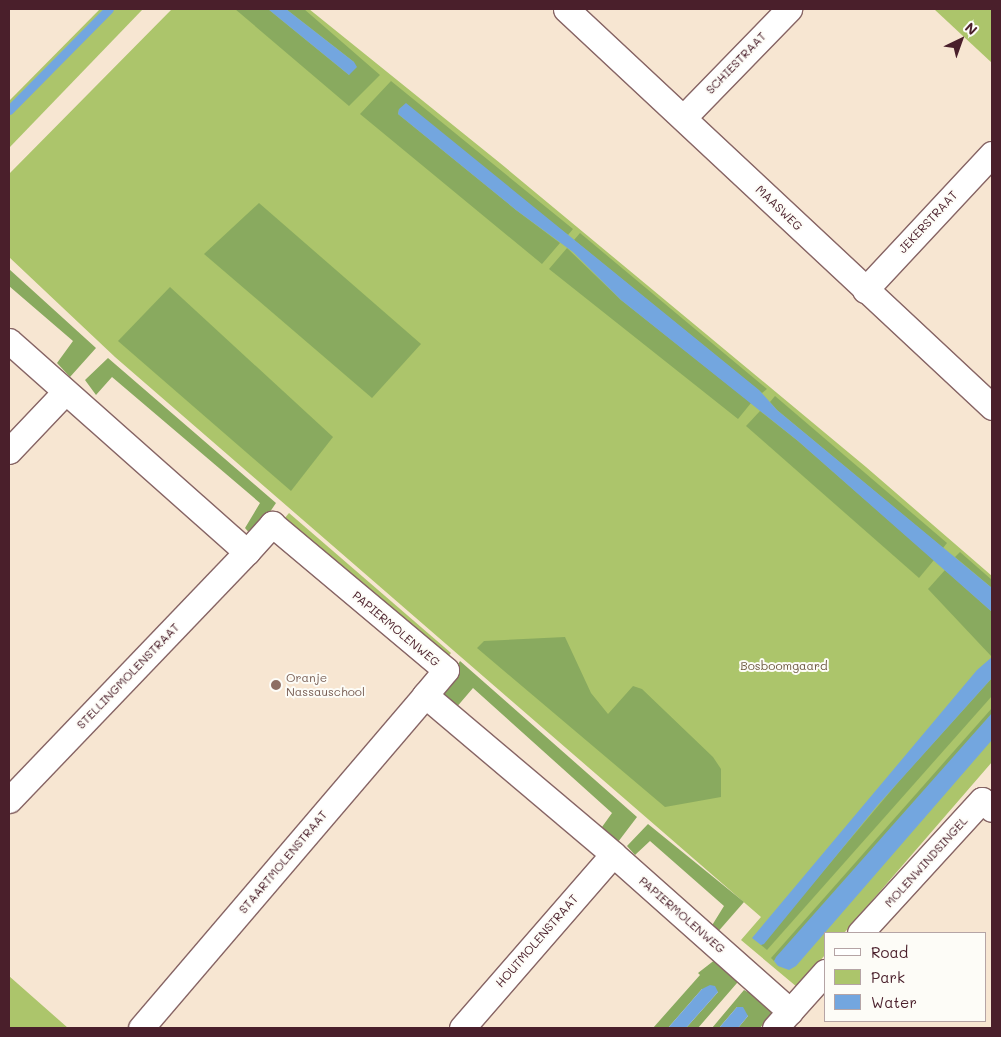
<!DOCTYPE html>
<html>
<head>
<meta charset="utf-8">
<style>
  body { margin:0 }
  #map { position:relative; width:1001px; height:1037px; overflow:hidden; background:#f7e6d2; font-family:Mali,sans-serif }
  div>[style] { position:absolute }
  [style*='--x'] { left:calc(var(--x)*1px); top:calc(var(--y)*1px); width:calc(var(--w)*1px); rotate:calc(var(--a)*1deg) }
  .green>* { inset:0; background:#acc56b }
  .forest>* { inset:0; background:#89aa5f }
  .water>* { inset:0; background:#73a6df }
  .stream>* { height:9px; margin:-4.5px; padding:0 4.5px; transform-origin:4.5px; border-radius:4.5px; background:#73a6df }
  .roads { filter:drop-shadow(1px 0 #876565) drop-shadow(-1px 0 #876565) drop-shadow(0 1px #876565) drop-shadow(0 -1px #876565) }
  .street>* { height:25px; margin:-12.5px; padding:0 12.5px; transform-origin:12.5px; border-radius:12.5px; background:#fff }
  .dots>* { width:14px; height:14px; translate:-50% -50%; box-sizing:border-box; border:2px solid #fdfcf7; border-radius:50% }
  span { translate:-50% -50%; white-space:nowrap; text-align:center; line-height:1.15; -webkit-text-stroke:4px #fdfcf7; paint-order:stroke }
  .street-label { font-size:12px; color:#4a1f2b }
  .park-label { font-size:12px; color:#6c5941 }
  .education-label { font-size:12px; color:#785e54 }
  .left { translate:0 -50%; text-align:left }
  .frame { position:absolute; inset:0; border:10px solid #4a1f2b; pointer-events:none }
  .legend { position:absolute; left:824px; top:932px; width:162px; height:90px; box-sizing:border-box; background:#fdfcf7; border:1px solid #b5a4a5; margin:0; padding:6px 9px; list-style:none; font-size:15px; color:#4a1f2b }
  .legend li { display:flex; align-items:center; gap:10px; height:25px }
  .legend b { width:25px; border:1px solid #b5a4a5 }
  .north { position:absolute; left:936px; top:15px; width:50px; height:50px; -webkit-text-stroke:4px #fdfcf7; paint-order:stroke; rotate:42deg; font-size:14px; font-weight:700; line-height:20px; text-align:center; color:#4a1f2b }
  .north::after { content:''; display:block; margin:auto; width:18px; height:22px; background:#4a1f2b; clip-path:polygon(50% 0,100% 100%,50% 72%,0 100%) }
</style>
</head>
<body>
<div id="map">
  <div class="green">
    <div style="clip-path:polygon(100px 9px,143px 9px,9px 148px,9px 101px)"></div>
    <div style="clip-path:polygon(172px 9px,309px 9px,500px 163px,866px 467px,992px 576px,992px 762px,844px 933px,825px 933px,825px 955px,797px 987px,741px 940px,761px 917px,115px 357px,9px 257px,9px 174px)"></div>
    <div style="clip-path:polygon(934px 9px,992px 9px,992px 63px)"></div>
    <div style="clip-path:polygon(289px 513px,451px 653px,447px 658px,284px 519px)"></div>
    <div style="clip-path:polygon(9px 975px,9px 976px,68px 1028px,9px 1028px)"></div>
  </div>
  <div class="forest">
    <div style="clip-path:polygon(235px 9px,268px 9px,349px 75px,354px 62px,286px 9px,304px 9px,380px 75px,349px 106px)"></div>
    <div style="clip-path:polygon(391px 81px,573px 229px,568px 235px,399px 109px,398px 114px,516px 210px,560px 243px,542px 264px,360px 114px)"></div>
    <div style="clip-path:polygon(259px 203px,421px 344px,372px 398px,204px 254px)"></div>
    <div style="clip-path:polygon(580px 233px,767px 389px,762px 393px,574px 240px)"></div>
    <div style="clip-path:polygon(567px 248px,621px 300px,751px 403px,738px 419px,549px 269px)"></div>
    <div style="clip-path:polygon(9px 269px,96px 348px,70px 377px,57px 363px,73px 341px,9px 286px)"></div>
    <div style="clip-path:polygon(170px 287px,333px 437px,291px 491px,118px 341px)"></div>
    <div style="clip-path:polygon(108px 358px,276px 503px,253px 537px,245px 528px,260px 503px,112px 377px,96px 395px,85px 380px)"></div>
    <div style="clip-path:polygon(775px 396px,947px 543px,943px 548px,777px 410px,770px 402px)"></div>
    <div style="clip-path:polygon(760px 411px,798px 441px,934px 560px,919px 578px,746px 426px)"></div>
    <div style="clip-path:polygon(960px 552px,992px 580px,992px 588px,955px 557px)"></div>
    <div style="clip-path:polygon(945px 570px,992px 612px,992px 657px,928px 589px)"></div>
    <div style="clip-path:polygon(565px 637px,591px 693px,608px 714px,633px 686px,642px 689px,713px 757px,721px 769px,721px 797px,665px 807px,477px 648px,484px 641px)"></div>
    <div style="clip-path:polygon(460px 661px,637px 817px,618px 842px,602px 827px,612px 813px,473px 688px,455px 709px,439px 695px)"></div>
    <div style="clip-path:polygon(992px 678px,992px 696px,767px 950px,761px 945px,900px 780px)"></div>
    <div style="clip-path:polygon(992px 708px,992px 714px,774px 961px,771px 958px)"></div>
    <div style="clip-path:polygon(648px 824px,744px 902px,716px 934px,711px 927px,724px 906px,650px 841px,635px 855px,627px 846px)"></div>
    <div style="clip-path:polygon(716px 959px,737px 977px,737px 983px,698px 1028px,686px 1028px,718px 992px,702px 989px,668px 1028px,653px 1028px,700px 975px,698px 973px)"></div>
    <div style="clip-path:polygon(744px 990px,755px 996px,772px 1013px,760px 1028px,738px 1028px,748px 1016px,737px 1007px,719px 1028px,712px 1028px)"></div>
  </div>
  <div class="water">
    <div style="clip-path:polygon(268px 9px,286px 9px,354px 62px,357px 67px,349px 75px)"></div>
    <div style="clip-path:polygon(406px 103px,759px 390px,777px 410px,992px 588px,992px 612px,798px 441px,621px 300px,573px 252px,516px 210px,398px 114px,399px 109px)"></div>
    <div style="clip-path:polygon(992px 657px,992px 678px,877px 806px,764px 944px,761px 945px,752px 938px,977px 670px)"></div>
    <div style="clip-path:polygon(992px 713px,992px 740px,796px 966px,789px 970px,778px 966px,774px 961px,776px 957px)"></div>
    <div style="clip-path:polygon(710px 985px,715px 986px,718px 992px,686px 1028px,668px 1028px,702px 989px)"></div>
    <div style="clip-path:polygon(737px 1007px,743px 1007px,748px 1016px,738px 1028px,719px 1028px)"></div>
  </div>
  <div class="stream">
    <div style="--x:9;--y:110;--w:142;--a:-45.3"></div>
  </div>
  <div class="roads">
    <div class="street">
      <div style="--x:566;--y:9;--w:583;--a:43.05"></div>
      <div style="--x:684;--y:117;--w:151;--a:-45.8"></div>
      <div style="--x:865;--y:290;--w:186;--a:-47"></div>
      <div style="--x:9;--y:341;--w:318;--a:41.6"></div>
      <div style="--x:247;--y:552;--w:38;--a:-48"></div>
      <div style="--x:272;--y:524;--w:227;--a:40"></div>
      <div style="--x:446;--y:670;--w:33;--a:130"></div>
      <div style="--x:425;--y:695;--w:246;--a:40.2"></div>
      <div style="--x:613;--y:854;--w:237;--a:41.6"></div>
      <div style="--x:9;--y:451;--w:81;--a:-46.5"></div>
      <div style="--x:9;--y:800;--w:344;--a:-46.2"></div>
      <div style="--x:860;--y:933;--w:180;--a:-47.5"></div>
      <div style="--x:982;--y:800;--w:13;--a:42"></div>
      <div style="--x:141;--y:1028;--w:438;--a:-49.5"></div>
      <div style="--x:462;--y:1028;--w:230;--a:-49"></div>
      <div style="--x:775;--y:1028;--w:75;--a:-48.2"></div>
    </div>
  </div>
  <div class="dots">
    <div style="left:276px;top:685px;background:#8d6e63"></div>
  </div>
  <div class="street-label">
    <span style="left:736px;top:63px;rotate:-46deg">SCHIESTRAAT</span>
    <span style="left:779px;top:208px;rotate:44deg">MAASWEG</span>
    <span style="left:928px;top:222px;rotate:-47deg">JEKERSTRAAT</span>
    <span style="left:396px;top:629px;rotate:40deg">PAPIERMOLENWEG</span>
    <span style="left:128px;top:676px;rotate:-46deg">STELLINGMOLENSTRAAT</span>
    <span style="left:283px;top:862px;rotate:-50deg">STAARTMOLENSTRAAT</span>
    <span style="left:926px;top:862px;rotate:-48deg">MOLENWINDSINGEL</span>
    <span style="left:682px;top:915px;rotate:41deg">PAPIERMOLENWEG</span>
    <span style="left:537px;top:941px;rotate:-49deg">HOUTMOLENSTRAAT</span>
  </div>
  <div class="park-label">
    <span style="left:784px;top:666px">Bosboomgaard</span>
  </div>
  <div class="education-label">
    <span class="left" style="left:286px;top:685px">Oranje<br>Nassauschool</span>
  </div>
  <div class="frame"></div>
  <ul class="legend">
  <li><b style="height:6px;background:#fff"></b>Road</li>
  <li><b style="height:14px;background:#acc56b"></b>Park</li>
  <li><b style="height:14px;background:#73a6df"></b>Water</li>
  </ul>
  <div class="north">N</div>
</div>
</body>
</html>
